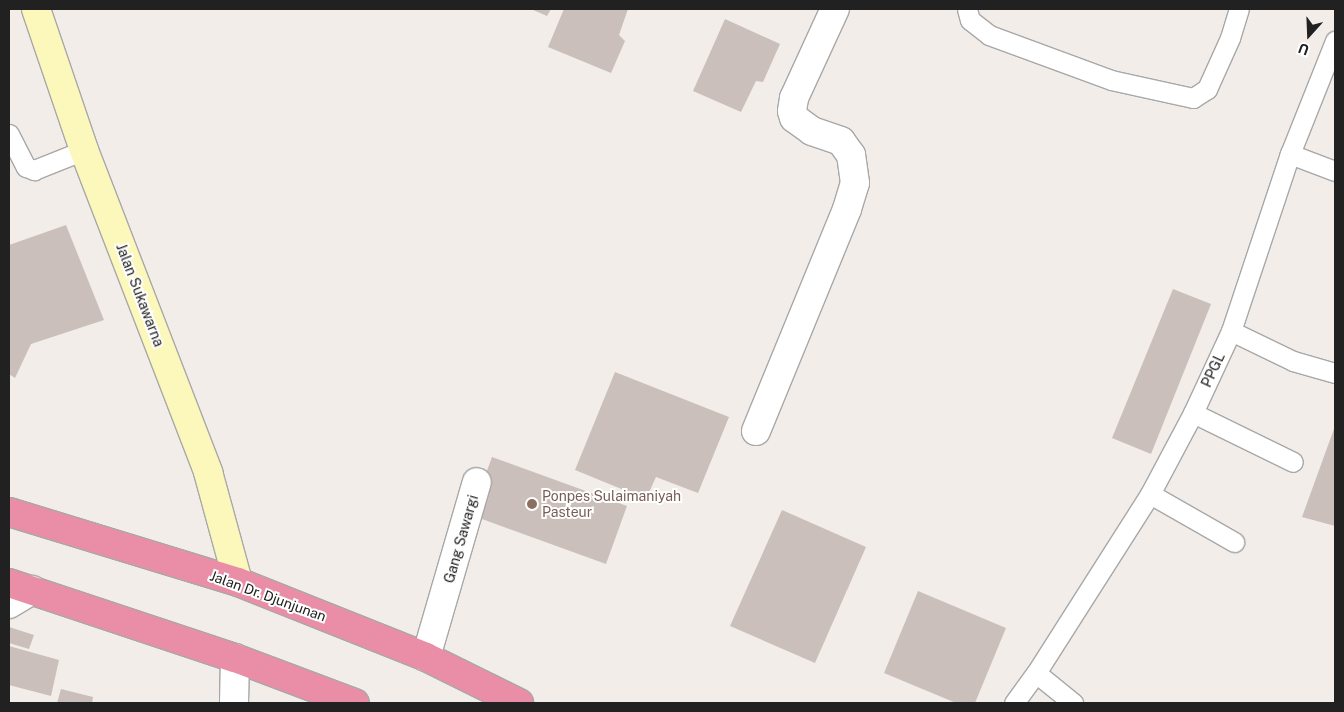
<!DOCTYPE html>
<html>
<head>
<meta charset="utf-8">
<style>
  body { margin:0 }
  #map { position:relative; width:1344px; height:712px; overflow:hidden; background:#f2ede8; font-family:"Public Sans",sans-serif }
  div>[style] { position:absolute }
  [style*='--x'] { left:calc(var(--x)*1px); top:calc(var(--y)*1px); width:calc(var(--w)*1px); rotate:calc(var(--a)*1deg) }
  .building>* { inset:0; background:#cabfba }
  .roads { filter:drop-shadow(1px 0 #a8a8a8) drop-shadow(-1px 0 #a8a8a8) drop-shadow(0 1px #a8a8a8) drop-shadow(0 -1px #a8a8a8) }
  .lane>* { height:19px; margin:-9.5px; padding:0 9.5px; transform-origin:9.5px; border-radius:9.5px; background:#fff }
  .street>* { height:28px; margin:-14px; padding:0 14px; transform-origin:14px; border-radius:14px; background:#fff }
  .secondary>* { height:28px; margin:-14px; padding:0 14px; transform-origin:14px; border-radius:14px; background:#fcf8bb }
  .highway>* { height:28px; margin:-14px; padding:0 14px; transform-origin:14px; border-radius:14px; background:#ea8ea8 }
  .dots>* { width:14px; height:14px; translate:-50% -50%; box-sizing:border-box; border:2px solid #fff; border-radius:50% }
  span { translate:-50% -50%; white-space:nowrap; text-align:center; line-height:1.15; -webkit-text-stroke:4px #fff; paint-order:stroke }
  .street-label { font-size:14px; color:#212121 }
  .education-label { font-size:14px; color:#785e54 }
  .left { translate:0 -50%; text-align:left }
  .frame { position:absolute; inset:0; border:10px solid #212121; pointer-events:none }
  .north { position:absolute; left:1284px; top:10px; width:50px; height:50px; -webkit-text-stroke:4px #fff; paint-order:stroke; rotate:200deg; font-size:14px; font-weight:700; line-height:20px; text-align:center; color:#212121 }
  .north::after { content:''; display:block; margin:auto; width:18px; height:22px; background:#212121; clip-path:polygon(50% 0,100% 100%,50% 72%,0 100%) }
</style>
</head>
<body>
<div id="map">
  <div class="building">
    <div style="clip-path:polygon(531px 9px,551px 9px,547px 16px)"></div>
    <div style="clip-path:polygon(564px 9px,628px 9px,619px 35px,625px 41px,611px 73px,548px 47px)"></div>
    <div style="clip-path:polygon(725px 19px,780px 44px,763px 82px,756px 81px,741px 112px,693px 91px)"></div>
    <div style="clip-path:polygon(66px 225px,104px 320px,31px 344px,15px 378px,9px 374px,9px 245px)"></div>
    <div style="clip-path:polygon(1173px 289px,1211px 304px,1151px 454px,1112px 438px)"></div>
    <div style="clip-path:polygon(615px 372px,729px 417px,698px 493px,656px 477px,646px 499px,575px 470px)"></div>
    <div style="clip-path:polygon(1335px 426px,1335px 526px,1302px 517px)"></div>
    <div style="clip-path:polygon(492px 457px,627px 506px,606px 564px,471px 515px)"></div>
    <div style="clip-path:polygon(782px 510px,866px 547px,815px 663px,730px 626px)"></div>
    <div style="clip-path:polygon(918px 591px,1006px 628px,975px 703px,956px 703px,884px 673px)"></div>
    <div style="clip-path:polygon(9px 627px,34px 635px,29px 649px,9px 643px)"></div>
    <div style="clip-path:polygon(9px 646px,59px 660px,51px 696px,9px 685px)"></div>
    <div style="clip-path:polygon(61px 689px,93px 697px,92px 703px,57px 703px)"></div>
  </div>
  <div class="roads">
    <div class="lane">
      <div style="--x:967;--y:9;--w:11;--a:75"></div>
      <div style="--x:970;--y:20;--w:24;--a:38"></div>
      <div style="--x:989;--y:35;--w:130;--a:20.2"></div>
      <div style="--x:1111;--y:80;--w:84;--a:12.4"></div>
      <div style="--x:1193;--y:98;--w:17;--a:-33"></div>
      <div style="--x:1207;--y:89;--w:56;--a:-65.7"></div>
      <div style="--x:1230;--y:38;--w:30;--a:-73"></div>
      <div style="--x:9;--y:134;--w:37;--a:63"></div>
      <div style="--x:26;--y:167;--w:9;--a:21"></div>
      <div style="--x:34;--y:170;--w:54;--a:-21.8"></div>
      <div style="--x:1290;--y:154;--w:48;--a:20.7"></div>
      <div style="--x:1231;--y:331;--w:69;--a:25.8"></div>
      <div style="--x:1293;--y:361;--w:44;--a:15.9"></div>
      <div style="--x:1193;--y:413;--w:111;--a:26.1"></div>
      <div style="--x:1150;--y:494;--w:97;--a:29.7"></div>
      <div style="--x:1036;--y:673;--w:48;--a:39"></div>
      <div style="--x:1014;--y:703;--w:37;--a:-54"></div>
      <div style="--x:1036;--y:673;--w:212;--a:-57.5"></div>
      <div style="--x:1150;--y:494;--w:92;--a:-62"></div>
      <div style="--x:1193;--y:413;--w:90;--a:-65.1"></div>
      <div style="--x:1231;--y:331;--w:187;--a:-71.6"></div>
      <div style="--x:1290;--y:154;--w:122;--a:-68.3"></div>
    </div>
    <div class="street">
      <div style="--x:756;--y:431;--w:240;--a:-67.7"></div>
      <div style="--x:847;--y:209;--w:27;--a:-73"></div>
      <div style="--x:855;--y:183;--w:28;--a:-98"></div>
      <div style="--x:851;--y:155;--w:17;--a:-126"></div>
      <div style="--x:841;--y:141;--w:31;--a:-161"></div>
      <div style="--x:812;--y:131;--w:22;--a:-144"></div>
      <div style="--x:794;--y:118;--w:7;--a:-106"></div>
      <div style="--x:792;--y:111;--w:13;--a:-81"></div>
      <div style="--x:794;--y:98;--w:98;--a:-65.3"></div>
      <div style="--x:9;--y:604;--w:27;--a:-31"></div>
      <div style="--x:426;--y:657;--w:182;--a:-73.8"></div>
      <div style="--x:234;--y:703;--w:45;--a:-88.7"></div>
    </div>
    <div class="secondary">
      <div style="--x:36;--y:9;--w:149;--a:71.2"></div>
      <div style="--x:84;--y:150;--w:345;--a:68.9"></div>
      <div style="--x:208;--y:472;--w:114;--a:74.7"></div>
    </div>
    <div class="highway">
      <div style="--x:9;--y:512;--w:239;--a:17"></div>
      <div style="--x:238;--y:582;--w:202;--a:21.7"></div>
      <div style="--x:426;--y:657;--w:104;--a:26.3"></div>
      <div style="--x:9;--y:583;--w:238;--a:18.4"></div>
      <div style="--x:235;--y:658;--w:128;--a:20.6"></div>
    </div>
  </div>
  <div class="dots">
    <div style="left:532px;top:504px;background:#8d6e63"></div>
  </div>
  <div class="street-label">
    <span style="left:140px;top:295px;rotate:69deg">Jalan Sukawarna</span>
    <span style="left:1213px;top:370px;rotate:-65deg">PPGL</span>
    <span style="left:461px;top:539px;rotate:-74deg">Gang Sawargi</span>
    <span style="left:268px;top:596px;rotate:20deg">Jalan Dr. Djunjunan</span>
  </div>
  <div class="education-label">
    <span class="left" style="left:542px;top:504px">Ponpes Sulaimaniyah<br>Pasteur</span>
  </div>
  <div class="frame"></div>
  <div class="north">U</div>
</div>
</body>
</html>
